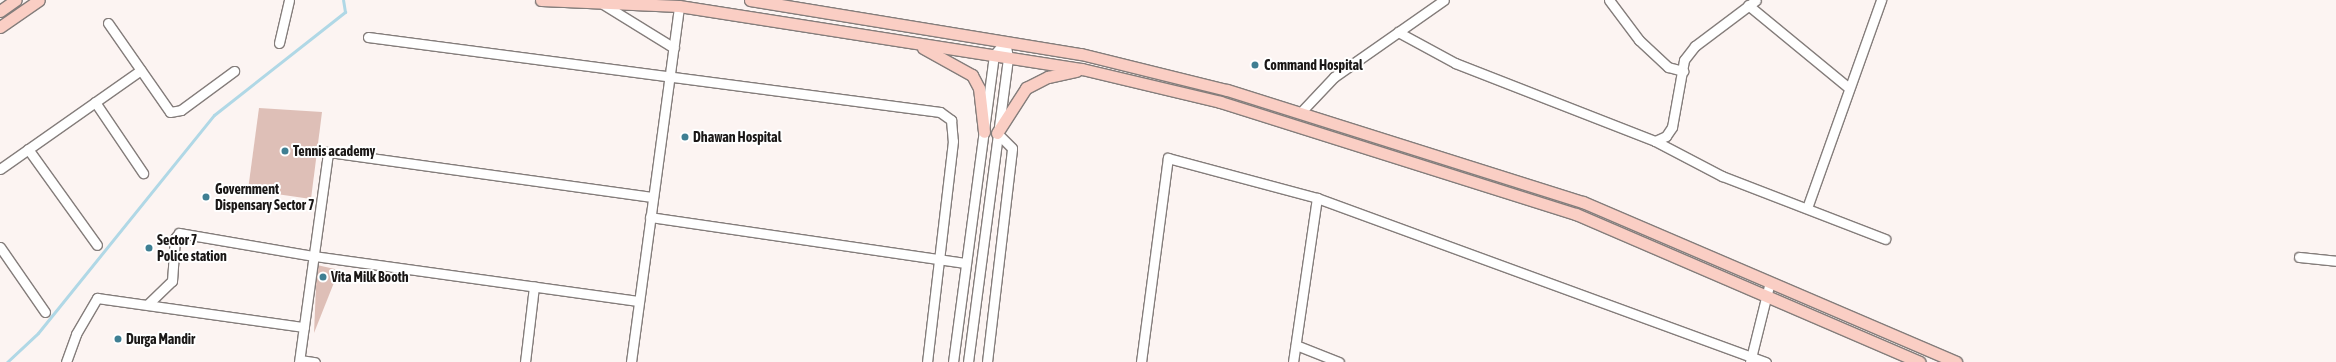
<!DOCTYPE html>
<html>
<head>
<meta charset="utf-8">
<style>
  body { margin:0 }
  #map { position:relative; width:2336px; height:362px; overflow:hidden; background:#fcf4f2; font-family:"Asap Condensed",sans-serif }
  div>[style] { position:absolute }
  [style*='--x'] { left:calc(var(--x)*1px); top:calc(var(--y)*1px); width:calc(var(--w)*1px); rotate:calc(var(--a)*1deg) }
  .green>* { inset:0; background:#debfb7 }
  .stream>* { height:3px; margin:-1.5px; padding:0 1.5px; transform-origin:1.5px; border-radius:1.5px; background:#b0d8e6 }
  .roads { filter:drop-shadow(1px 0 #847d7b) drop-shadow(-1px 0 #847d7b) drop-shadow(0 1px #847d7b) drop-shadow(0 -1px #847d7b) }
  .minor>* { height:9px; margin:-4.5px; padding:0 4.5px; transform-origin:4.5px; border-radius:4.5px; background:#fff }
  .major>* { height:11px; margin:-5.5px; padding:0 5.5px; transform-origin:5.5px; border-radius:5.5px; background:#facec4 }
  .dots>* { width:11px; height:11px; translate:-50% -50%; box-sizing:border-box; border:2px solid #fff; border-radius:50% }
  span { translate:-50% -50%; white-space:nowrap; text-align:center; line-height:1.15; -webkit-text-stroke:4px #fff; paint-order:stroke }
  .poi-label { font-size:14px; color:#1a1716; font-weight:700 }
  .left { translate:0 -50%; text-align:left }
</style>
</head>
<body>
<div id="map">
  <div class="green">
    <div style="clip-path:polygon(259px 108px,322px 112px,311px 199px,248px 190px)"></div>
    <div style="clip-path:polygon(317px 265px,339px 270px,314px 333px)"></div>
  </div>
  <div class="stream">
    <div style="--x:7;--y:362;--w:42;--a:-43.1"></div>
    <div style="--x:38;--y:333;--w:280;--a:-51.1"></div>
    <div style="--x:214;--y:115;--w:167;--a:-38.2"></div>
    <div style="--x:345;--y:12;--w:12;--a:-99"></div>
  </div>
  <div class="roads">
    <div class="minor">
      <div style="--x:1609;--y:0;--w:50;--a:53.1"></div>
      <div style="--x:1639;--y:40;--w:40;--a:43"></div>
      <div style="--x:1668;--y:67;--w:16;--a:15"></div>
      <div style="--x:598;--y:1;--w:89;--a:31.7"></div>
      <div style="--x:1748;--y:5;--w:131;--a:39.4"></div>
      <div style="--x:108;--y:23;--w:108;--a:55.1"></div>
      <div style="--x:170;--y:112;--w:11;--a:-10"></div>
      <div style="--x:181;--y:110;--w:66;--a:-36.3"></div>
      <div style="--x:1398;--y:32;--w:65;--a:28.5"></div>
      <div style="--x:1455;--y:63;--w:215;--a:21.3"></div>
      <div style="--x:1655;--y:141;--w:12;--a:-24"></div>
      <div style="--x:1666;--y:136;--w:11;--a:-56"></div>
      <div style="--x:1672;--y:127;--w:68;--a:-79.8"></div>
      <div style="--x:1684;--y:60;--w:18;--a:-52"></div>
      <div style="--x:1695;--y:46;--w:76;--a:-37"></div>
      <div style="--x:368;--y:37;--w:577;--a:7.47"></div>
      <div style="--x:940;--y:112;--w:14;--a:36"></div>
      <div style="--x:951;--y:120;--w:21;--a:85"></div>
      <div style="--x:953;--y:141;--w:223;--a:96.7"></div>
      <div style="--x:279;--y:43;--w:44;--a:-76.9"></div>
      <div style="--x:95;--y:102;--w:86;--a:55.9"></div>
      <div style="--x:1300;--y:113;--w:50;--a:-46.6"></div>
      <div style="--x:1334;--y:77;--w:134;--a:-35"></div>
      <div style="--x:1655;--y:141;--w:76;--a:27.6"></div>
      <div style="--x:1722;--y:176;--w:175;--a:21.1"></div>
      <div style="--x:28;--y:149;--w:118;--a:54.3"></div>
      <div style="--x:0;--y:169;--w:172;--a:-35.1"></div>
      <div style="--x:1807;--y:208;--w:221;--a:-70.4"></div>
      <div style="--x:650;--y:217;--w:319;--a:8.3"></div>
      <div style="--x:0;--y:247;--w:79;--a:55.3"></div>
      <div style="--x:2299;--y:257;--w:37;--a:6"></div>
      <div style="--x:148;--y:304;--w:33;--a:-44"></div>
      <div style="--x:172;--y:281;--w:43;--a:-86"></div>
      <div style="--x:175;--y:238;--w:6;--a:-51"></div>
      <div style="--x:179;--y:233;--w:137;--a:9.7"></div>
      <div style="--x:314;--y:256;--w:328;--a:7.9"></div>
      <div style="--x:1296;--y:345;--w:46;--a:21.6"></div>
      <div style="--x:300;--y:360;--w:15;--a:8"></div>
      <div style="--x:66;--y:362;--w:30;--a:-70"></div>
      <div style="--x:76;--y:334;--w:42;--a:-59.7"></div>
      <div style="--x:97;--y:298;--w:209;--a:8"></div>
      <div style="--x:299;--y:362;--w:212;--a:-82.1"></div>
      <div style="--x:328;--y:152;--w:328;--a:7.9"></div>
      <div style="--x:525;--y:362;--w:76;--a:-83.2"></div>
      <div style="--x:631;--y:362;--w:359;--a:-82.3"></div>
      <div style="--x:953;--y:362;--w:310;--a:-82.4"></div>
      <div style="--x:994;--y:55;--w:17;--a:-50"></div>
      <div style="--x:968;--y:362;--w:308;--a:-82.5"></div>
      <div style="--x:1008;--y:57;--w:15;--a:-101"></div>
      <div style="--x:987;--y:362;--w:215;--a:-83.3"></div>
      <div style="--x:1012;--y:148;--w:21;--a:-135"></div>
      <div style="--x:1141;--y:362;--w:206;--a:-82.5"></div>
      <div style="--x:1168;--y:158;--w:154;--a:15"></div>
      <div style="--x:1317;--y:198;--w:478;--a:20.1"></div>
      <div style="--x:1293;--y:362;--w:166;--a:-81.7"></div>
      <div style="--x:1750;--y:362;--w:82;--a:-76"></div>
    </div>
    <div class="major">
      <div style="--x:541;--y:0;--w:138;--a:2.5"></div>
      <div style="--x:679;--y:6;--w:408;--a:8.9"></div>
      <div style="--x:1082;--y:69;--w:142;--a:13.4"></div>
      <div style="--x:1220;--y:102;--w:373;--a:17.5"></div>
      <div style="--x:1576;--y:214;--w:374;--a:23.3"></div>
      <div style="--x:750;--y:0;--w:335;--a:9.3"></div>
      <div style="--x:1081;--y:54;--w:150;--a:13.9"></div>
      <div style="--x:1227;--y:90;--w:373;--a:17.5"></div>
      <div style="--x:1583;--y:202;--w:406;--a:23.2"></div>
      <div style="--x:0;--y:11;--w:19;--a:-35"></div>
      <div style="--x:0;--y:27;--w:47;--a:-34.7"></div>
      <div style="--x:923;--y:48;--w:56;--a:28.9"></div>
      <div style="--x:972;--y:75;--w:15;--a:62"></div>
      <div style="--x:979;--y:88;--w:44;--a:83.5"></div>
      <div style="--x:997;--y:133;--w:54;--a:-57.2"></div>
      <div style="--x:1026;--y:88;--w:25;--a:-27"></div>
      <div style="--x:1048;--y:77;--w:29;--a:-12"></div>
    </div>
  </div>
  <div class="dots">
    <div style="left:1255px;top:65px;background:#3f7f93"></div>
    <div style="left:685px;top:137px;background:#3f7f93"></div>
    <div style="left:285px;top:151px;background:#3f7f93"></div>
    <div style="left:206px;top:197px;background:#3f7f93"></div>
    <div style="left:149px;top:248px;background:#3f7f93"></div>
    <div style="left:323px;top:277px;background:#3f7f93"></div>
    <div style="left:118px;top:339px;background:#3f7f93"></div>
  </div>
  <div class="poi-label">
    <span class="left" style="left:1264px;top:65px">Command Hospital</span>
    <span class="left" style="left:693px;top:137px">Dhawan Hospital</span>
    <span class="left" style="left:293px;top:151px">Tennis academy</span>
    <span class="left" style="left:215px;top:197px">Government<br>Dispensary Sector 7</span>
    <span class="left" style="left:157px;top:248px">Sector 7<br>Police station</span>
    <span class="left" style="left:331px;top:277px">Vita Milk Booth</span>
    <span class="left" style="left:126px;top:339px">Durga Mandir</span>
  </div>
</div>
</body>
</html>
